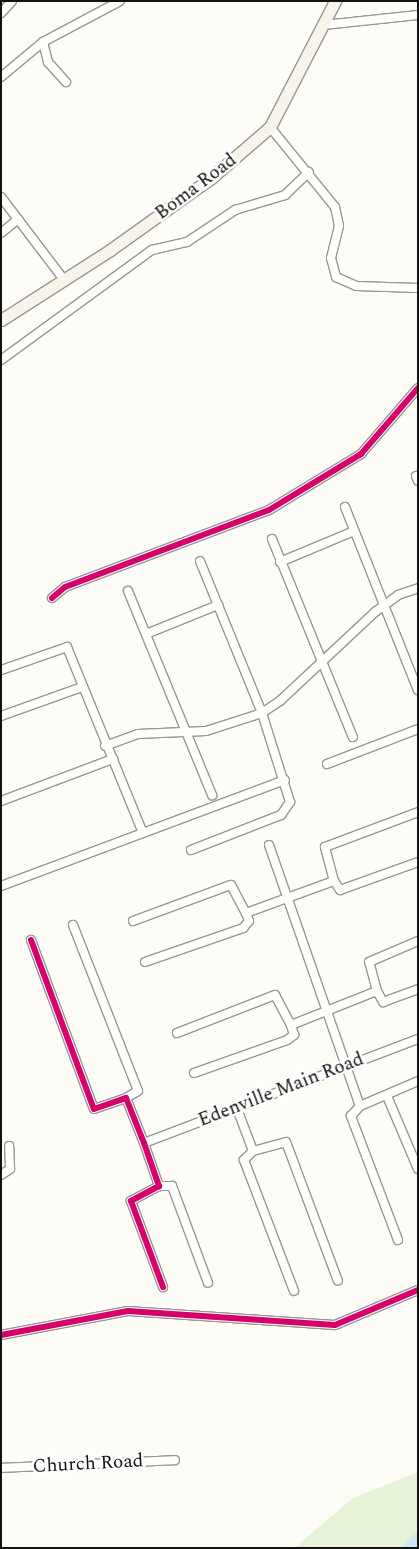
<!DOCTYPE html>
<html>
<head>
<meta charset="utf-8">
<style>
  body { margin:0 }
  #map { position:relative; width:419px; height:1549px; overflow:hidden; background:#fdfcf7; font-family:Spectral,serif }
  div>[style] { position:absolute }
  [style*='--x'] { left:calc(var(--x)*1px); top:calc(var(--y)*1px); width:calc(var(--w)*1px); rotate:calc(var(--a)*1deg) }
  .green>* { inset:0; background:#e7f3d7 }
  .water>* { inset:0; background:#cde8f7 }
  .roads { filter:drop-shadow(1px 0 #979795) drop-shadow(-1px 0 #979795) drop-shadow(0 1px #979795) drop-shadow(0 -1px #979795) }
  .street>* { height:8px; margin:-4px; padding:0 4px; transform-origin:4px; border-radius:4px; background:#fffffe }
  .secondary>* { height:11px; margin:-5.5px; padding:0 5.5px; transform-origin:5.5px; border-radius:5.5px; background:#f6f4eb }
  .cycleway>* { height:6px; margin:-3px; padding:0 3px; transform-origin:3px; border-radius:3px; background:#d6006c }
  span { translate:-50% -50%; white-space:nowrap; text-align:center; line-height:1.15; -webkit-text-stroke:5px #fff; paint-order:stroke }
  .street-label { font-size:19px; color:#111 }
  .frame { position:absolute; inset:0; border:2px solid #111; pointer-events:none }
</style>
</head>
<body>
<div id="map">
  <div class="green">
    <div style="clip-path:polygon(418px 1472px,418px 1548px,294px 1548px,353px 1498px)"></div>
  </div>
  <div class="water">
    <div style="clip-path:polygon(418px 1532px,418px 1548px,401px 1548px,413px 1535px)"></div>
  </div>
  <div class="roads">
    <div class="street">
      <div style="--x:1;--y:13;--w:16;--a:-47"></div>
      <div style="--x:323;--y:25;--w:96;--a:-6"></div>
      <div style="--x:43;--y:42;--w:21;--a:76"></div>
      <div style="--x:48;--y:62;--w:27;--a:48"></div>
      <div style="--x:1;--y:77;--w:55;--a:-39.8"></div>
      <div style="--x:43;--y:42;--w:87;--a:-28"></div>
      <div style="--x:270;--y:127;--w:103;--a:50.9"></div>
      <div style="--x:335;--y:207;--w:19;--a:78"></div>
      <div style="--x:339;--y:226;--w:33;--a:104"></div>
      <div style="--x:331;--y:258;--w:20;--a:75"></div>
      <div style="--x:336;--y:277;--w:22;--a:24"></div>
      <div style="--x:356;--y:286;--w:62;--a:1.8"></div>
      <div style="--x:1;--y:197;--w:106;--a:52.7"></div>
      <div style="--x:1;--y:233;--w:22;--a:-39"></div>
      <div style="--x:1;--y:360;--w:187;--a:-36.1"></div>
      <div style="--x:152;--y:250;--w:36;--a:-13"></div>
      <div style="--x:187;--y:242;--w:58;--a:-33.7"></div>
      <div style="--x:235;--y:210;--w:52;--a:-16.7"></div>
      <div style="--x:285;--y:195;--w:33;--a:-44"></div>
      <div style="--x:416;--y:476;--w:5;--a:68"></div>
      <div style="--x:345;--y:507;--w:197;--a:68.3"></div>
      <div style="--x:272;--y:539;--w:214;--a:67.8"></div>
      <div style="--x:280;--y:562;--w:80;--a:-22.7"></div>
      <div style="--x:128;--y:591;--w:221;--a:67.6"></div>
      <div style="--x:52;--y:598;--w:17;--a:-40"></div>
      <div style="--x:65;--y:587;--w:218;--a:-20.7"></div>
      <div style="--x:269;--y:510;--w:108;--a:-31.3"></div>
      <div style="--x:361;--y:454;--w:87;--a:-49.2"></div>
      <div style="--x:146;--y:634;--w:78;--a:-21.9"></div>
      <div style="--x:1;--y:670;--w:70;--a:-19.2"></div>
      <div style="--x:67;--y:647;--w:201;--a:67.8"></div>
      <div style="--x:1;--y:716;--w:86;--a:-19.7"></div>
      <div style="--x:105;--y:746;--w:35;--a:-20"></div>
      <div style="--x:138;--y:734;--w:68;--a:-2.5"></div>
      <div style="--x:206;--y:731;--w:59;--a:-17.8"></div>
      <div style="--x:262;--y:713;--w:23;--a:-34"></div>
      <div style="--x:281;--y:700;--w:129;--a:-43.1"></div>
      <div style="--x:375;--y:612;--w:29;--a:-36"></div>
      <div style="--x:398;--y:595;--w:21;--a:-19"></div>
      <div style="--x:327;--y:764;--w:97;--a:-21"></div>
      <div style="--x:1;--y:801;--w:120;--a:-20.6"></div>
      <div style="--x:269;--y:845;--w:276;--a:70.8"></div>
      <div style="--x:191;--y:850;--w:97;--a:-21.3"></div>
      <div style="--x:281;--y:815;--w:16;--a:-55"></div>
      <div style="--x:290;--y:802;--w:93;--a:-107.5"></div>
      <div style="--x:262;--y:713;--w:164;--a:-112.2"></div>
      <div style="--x:334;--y:881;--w:11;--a:56"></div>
      <div style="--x:340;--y:890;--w:83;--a:-19.7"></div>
      <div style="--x:1;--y:886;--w:303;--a:-20.5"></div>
      <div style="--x:133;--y:921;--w:104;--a:-20.2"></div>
      <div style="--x:231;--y:885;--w:32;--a:62"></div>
      <div style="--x:246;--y:913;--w:94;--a:-20"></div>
      <div style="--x:334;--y:881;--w:35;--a:-105"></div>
      <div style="--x:325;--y:847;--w:99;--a:-20.6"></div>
      <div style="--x:73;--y:925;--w:178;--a:68.6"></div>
      <div style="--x:138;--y:1091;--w:14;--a:150"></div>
      <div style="--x:31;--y:940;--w:180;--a:69.6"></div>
      <div style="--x:94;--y:1109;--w:34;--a:-19"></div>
      <div style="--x:126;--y:1098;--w:48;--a:68.2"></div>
      <div style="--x:144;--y:1143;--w:46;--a:70.8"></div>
      <div style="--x:159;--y:1186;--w:32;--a:152"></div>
      <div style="--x:131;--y:1201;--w:92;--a:69.6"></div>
      <div style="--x:145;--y:962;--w:104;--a:-19.1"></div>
      <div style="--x:243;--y:928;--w:9;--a:-49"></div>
      <div style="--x:249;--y:921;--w:9;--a:-111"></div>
      <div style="--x:377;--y:991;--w:13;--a:61"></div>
      <div style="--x:383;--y:1002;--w:37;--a:-20"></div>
      <div style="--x:177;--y:1033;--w:105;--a:-21.2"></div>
      <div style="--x:275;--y:995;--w:34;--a:62"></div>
      <div style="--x:194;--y:1073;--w:99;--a:-19.5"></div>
      <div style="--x:287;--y:1040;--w:9;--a:-36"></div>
      <div style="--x:294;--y:1035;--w:10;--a:-107"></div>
      <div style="--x:291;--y:1025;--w:92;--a:-21.6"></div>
      <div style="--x:377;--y:991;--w:30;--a:-105"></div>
      <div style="--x:369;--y:962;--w:53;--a:-23.2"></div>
      <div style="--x:387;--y:1096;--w:79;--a:67"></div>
      <div style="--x:236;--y:1106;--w:48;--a:69.3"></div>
      <div style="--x:253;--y:1151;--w:34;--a:-15"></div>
      <div style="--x:286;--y:1142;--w:148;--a:69.5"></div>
      <div style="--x:144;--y:1143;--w:293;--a:-20.8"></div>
      <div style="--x:253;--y:1151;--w:13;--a:135"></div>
      <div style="--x:244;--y:1160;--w:140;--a:69.1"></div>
      <div style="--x:1;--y:1175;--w:11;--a:-34"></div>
      <div style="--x:10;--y:1169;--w:23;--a:-92"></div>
      <div style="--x:159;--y:1186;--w:13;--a:0"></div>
      <div style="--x:172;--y:1186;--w:103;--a:69.6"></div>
      <div style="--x:398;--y:1240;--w:133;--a:-110.8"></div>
      <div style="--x:351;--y:1116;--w:13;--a:-48"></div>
      <div style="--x:360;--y:1106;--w:63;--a:-23.3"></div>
      <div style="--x:1;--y:1335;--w:129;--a:-10.7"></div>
      <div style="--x:128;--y:1311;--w:207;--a:3.9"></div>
      <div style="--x:335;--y:1325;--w:90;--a:-22.9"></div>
      <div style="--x:1;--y:1468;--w:174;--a:-2.6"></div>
    </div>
    <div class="secondary">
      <div style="--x:1;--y:320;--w:130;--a:-32.7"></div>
      <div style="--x:110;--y:250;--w:124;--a:-35.5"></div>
      <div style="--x:211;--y:178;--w:78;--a:-40.8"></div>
      <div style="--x:270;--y:127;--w:142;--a:-62.7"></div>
    </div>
  </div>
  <div class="cycleway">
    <div style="--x:52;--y:598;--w:17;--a:-40"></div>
    <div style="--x:65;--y:587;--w:218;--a:-20.7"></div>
    <div style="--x:269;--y:510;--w:108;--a:-31.3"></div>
    <div style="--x:361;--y:454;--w:87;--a:-49.2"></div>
    <div style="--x:31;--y:940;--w:180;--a:69.6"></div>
    <div style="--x:94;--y:1109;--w:34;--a:-19"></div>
    <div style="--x:126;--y:1098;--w:48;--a:68.2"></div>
    <div style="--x:144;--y:1143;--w:46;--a:70.8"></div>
    <div style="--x:159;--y:1186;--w:32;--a:152"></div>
    <div style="--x:131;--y:1201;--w:92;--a:69.6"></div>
    <div style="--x:1;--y:1335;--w:129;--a:-10.7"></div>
    <div style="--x:128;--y:1311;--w:207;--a:3.9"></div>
    <div style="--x:335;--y:1325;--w:90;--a:-22.9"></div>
  </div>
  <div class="street-label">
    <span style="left:196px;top:187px;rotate:-37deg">Boma Road</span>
    <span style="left:281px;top:1090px;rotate:-21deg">Edenville Main Road</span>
    <span style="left:88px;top:1464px;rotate:-3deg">Church Road</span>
  </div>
  <div class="frame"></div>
</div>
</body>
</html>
